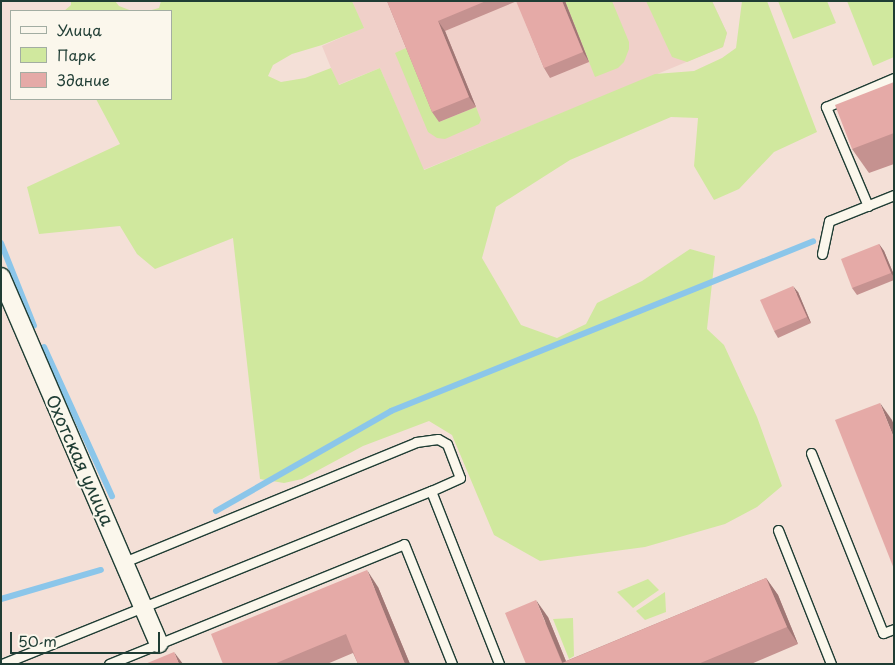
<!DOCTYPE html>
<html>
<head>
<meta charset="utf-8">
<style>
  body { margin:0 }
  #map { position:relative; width:895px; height:665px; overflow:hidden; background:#f4e0d7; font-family:"Playpen Sans",sans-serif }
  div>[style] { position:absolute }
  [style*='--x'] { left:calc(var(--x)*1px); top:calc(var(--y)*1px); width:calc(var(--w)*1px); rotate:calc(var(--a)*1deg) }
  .built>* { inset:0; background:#f0d0c9 }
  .green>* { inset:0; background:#d0e89e }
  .stream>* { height:6px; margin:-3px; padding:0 3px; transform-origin:3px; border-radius:3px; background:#8bc6ea }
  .roads { filter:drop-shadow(1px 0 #1f3d34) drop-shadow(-1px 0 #1f3d34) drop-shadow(0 1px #1f3d34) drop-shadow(0 -1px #1f3d34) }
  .service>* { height:9px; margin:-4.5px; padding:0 4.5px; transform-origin:4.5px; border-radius:4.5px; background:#fbf7ec }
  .minor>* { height:18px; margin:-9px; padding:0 9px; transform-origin:9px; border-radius:9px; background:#fbf7ec }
  .wall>* { inset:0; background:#c59290 }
  .shaded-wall>* { inset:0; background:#a07775 }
  .building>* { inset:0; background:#e5aaa7 }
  span { translate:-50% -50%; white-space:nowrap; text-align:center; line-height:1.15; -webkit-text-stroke:4px #fbf7ec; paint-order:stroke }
  .street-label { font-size:18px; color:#1f3d34 }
  .frame { position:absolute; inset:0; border:2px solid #1f3d34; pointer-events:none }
  .legend { position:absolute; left:10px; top:10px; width:162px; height:90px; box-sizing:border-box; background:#fbf7ec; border:1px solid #a3ada2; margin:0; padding:6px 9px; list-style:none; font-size:15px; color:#1f3d34 }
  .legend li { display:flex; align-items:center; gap:10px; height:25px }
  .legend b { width:25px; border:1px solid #a3ada2 }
  .scale { position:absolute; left:10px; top:632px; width:150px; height:22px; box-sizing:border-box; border:2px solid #1f3d34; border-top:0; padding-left:6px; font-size:15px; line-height:18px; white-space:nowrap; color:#1f3d34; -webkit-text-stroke:4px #fbf7ec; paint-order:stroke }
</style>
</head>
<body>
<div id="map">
  <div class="built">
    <div style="clip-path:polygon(352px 1px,712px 1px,727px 33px,723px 47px,423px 170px,380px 68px,338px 85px,322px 46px,363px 28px)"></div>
  </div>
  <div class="green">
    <div style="clip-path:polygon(71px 1px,115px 1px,119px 6px,132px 11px,64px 11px,71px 5px)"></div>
    <div style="clip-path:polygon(161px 1px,352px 1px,364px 28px,322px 45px,292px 54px,273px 65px,268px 76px,281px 82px,305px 78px,331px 68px,339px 85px,380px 68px,424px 170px,655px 74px,694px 71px,722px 58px,736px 48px,742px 1px,767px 1px,817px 132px,774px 152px,739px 189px,714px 200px,694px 166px,698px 118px,671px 117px,570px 160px,496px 207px,482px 258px,521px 325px,557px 338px,586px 324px,597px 303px,642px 281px,690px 249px,715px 256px,707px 329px,724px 345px,757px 417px,782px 486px,757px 507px,725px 524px,645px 547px,540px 561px,494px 535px,452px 435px,429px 421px,363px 446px,302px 479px,284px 483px,260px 479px,233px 238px,155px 269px,137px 254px,120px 226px,39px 234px,27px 187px,120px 144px,96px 99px,171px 99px,171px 11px,148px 11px,159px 8px)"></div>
    <div style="clip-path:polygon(565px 1px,612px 1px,629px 42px,629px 49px,624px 62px,618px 68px,595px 77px)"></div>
    <div style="clip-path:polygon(646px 1px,712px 1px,727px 33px,723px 47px,687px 62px,672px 57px)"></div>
    <div style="clip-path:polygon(778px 1px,827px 1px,836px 23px,793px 39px)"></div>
    <div style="clip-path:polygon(847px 1px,894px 1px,894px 57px,873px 66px)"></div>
    <div style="clip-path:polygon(408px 47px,439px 122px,476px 107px,481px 120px,479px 124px,445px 139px,437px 138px,428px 132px,395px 53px)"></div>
    <div style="clip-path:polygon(648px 579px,659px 590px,633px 608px,617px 592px)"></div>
    <div style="clip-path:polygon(665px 592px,666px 612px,645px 620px,636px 611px)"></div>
    <div style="clip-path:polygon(573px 618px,574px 656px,569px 659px,553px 619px)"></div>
  </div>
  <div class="stream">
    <div style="--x:1;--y:243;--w:89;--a:68.3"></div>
    <div style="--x:44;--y:347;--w:164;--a:65.5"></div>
    <div style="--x:216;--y:511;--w:202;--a:-29.7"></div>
    <div style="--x:391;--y:411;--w:455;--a:-21.9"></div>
    <div style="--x:1;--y:599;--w:104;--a:-16.2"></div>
  </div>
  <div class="roads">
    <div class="service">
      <div style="--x:868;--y:206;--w:108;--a:-113"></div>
      <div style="--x:826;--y:107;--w:74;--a:-23.1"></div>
      <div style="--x:822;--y:254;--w:34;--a:-78"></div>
      <div style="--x:829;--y:221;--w:70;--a:-21.8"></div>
      <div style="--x:811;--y:453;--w:194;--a:68.2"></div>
      <div style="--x:883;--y:633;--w:12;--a:-20"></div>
      <div style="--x:778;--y:530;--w:144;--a:68.4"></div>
      <div style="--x:124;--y:562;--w:316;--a:-22.3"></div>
      <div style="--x:416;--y:442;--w:22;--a:-8"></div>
      <div style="--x:438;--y:439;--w:10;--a:29"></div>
      <div style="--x:447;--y:444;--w:36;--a:69"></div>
      <div style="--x:460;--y:478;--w:32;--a:156"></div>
      <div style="--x:2;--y:664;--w:463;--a:-22"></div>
      <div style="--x:431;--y:491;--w:186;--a:68.5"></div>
      <div style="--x:109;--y:664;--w:318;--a:-22.1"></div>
      <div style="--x:404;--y:544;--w:129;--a:68.2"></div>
    </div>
    <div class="minor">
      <div style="--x:1;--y:277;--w:399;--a:66.7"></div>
    </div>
  </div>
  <div class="wall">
    <div style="clip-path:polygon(387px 1px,565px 1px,589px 62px,550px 78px,544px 68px,517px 1px,445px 31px,476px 107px,439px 122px,432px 112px)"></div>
    <div style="clip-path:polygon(894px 82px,894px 164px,869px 173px,852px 149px)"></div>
    <div style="clip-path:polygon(879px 244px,884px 251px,894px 275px,894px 280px,857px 295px,852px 288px)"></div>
    <div style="clip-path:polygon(798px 292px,811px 323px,778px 338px,774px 331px)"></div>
    <div style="clip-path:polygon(766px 578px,778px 595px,798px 644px,751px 664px,526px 664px,548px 617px,566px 661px)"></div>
    <div style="clip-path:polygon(378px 587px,410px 664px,358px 664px,353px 653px,327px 664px,223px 664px)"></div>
  </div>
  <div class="shaded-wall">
    <div style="clip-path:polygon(562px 1px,565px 1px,589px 62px,583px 52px)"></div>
    <div style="clip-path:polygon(438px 21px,445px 31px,476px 107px,469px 97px)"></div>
    <div style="clip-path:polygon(879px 244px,884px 251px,894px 275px,894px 277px,891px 273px)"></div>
    <div style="clip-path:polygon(793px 286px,798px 292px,811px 323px,807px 317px)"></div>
    <div style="clip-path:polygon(880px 403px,892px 420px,894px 425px,894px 438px)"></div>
    <div style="clip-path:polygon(367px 570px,378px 587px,410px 664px,405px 664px)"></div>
    <div style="clip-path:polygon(766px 578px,778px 595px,798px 644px,787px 627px)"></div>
    <div style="clip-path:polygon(536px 600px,548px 617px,567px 664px,563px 664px)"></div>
    <div style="clip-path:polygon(174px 652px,183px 664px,179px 664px)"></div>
  </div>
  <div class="building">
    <div style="clip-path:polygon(387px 1px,486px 1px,438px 21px,469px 97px,432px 112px)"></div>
    <div style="clip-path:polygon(516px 1px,562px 1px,583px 52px,544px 68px)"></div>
    <div style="clip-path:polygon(894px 82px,894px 133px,852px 149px,835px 105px)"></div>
    <div style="clip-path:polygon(879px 244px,891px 273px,852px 288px,841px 259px)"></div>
    <div style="clip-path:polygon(793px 286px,807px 317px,774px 331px,760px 300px)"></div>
    <div style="clip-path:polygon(880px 403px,894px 438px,894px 569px,835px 420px)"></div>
    <div style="clip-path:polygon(367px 570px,405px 664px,358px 664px,346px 634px,274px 664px,223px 664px,211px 634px)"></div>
    <div style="clip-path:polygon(766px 578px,787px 627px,698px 664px,526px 664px,505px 613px,536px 600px,562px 663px)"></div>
    <div style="clip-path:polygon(174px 652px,179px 664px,145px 664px)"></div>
  </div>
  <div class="street-label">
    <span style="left:80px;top:460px;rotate:66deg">Охотская улица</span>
  </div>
  <div class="frame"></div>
  <ul class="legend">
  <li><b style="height:6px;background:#fbf7ec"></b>Улица</li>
  <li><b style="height:14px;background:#d0e89e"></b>Парк</li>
  <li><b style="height:14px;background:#e5aaa7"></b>Здание</li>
  </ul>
  <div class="scale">50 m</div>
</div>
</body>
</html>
